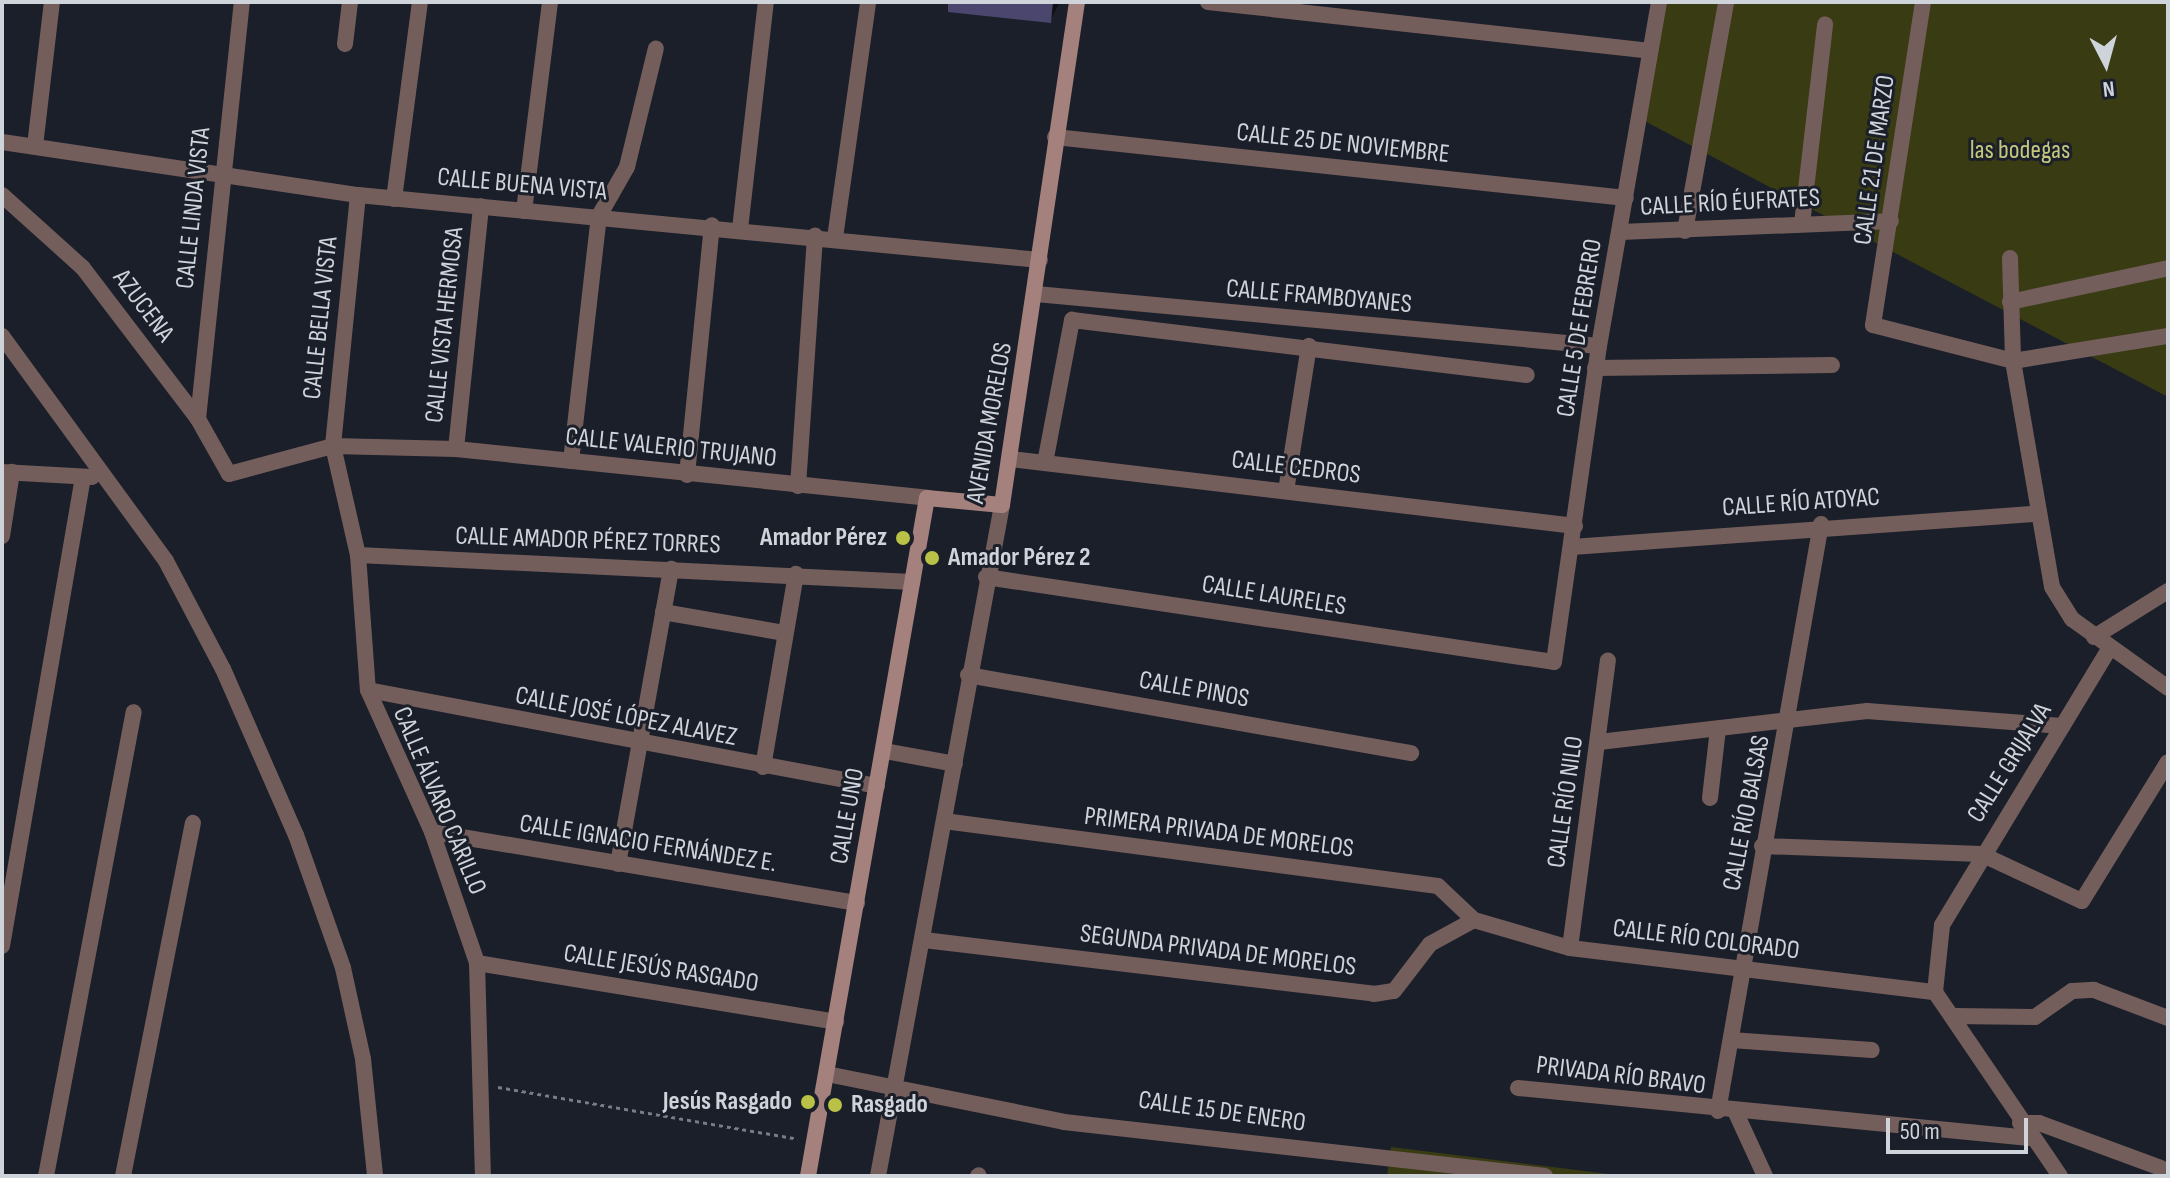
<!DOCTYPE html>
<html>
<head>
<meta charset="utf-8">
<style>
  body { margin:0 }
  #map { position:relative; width:2170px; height:1178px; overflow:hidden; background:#1b1f2a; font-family:"Sofia Sans Condensed",sans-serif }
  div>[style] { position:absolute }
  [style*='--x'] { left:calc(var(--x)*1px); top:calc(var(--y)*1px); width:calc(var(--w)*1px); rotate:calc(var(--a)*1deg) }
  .green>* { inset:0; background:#393b13 }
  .shadow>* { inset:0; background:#0007 }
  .building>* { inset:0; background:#4a466e }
  .path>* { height:3px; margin-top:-1.5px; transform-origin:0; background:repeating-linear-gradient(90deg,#787c85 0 4px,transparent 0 8px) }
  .street>* { height:16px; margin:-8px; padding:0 8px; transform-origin:8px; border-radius:8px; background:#745e5c }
  .secondary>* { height:16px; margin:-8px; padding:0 8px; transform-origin:8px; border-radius:8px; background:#a5817e }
  .dots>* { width:22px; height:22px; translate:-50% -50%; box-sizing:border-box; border:4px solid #1b1f2a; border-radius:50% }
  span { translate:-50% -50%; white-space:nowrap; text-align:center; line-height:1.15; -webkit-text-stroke:6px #1b1f2a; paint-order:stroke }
  .street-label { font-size:26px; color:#cfd3da }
  .park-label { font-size:26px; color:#c3c87e }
  .poi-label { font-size:26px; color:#cfd3da; font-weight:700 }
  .right { translate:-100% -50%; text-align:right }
  .left { translate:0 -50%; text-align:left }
  .frame { position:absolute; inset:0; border:4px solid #cfd3da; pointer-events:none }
  .north { position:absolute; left:2066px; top:24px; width:80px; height:80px; -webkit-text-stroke:6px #1b1f2a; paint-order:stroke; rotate:174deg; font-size:22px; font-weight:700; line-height:32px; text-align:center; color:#cfd3da }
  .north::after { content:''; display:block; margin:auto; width:28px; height:36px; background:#cfd3da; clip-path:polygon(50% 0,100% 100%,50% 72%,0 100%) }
  .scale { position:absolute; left:1886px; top:1118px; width:142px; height:36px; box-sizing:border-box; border:4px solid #cfd3da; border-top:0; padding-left:10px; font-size:24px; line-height:28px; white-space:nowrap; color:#cfd3da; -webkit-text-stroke:6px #1b1f2a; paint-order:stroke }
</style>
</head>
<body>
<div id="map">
  <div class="green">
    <div style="clip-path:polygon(1659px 2px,2168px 2px,2168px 397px,1637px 117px)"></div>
    <div style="clip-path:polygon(1391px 1147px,1625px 1176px,1387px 1176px)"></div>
  </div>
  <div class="shadow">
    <div style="clip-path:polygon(967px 2px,1060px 2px,1050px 21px)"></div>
  </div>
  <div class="building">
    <div style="clip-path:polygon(948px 2px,1053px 2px,1051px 23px,948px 12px)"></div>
  </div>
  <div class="path">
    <div style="--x:498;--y:1087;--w:304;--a:9.8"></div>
  </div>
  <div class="street">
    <div style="--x:1208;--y:2;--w:445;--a:6.3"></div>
    <div style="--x:1923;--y:2;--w:327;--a:98.8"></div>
    <div style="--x:1873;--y:325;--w:145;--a:14.4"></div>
    <div style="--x:2013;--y:361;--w:157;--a:-9.2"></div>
    <div style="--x:345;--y:44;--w:42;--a:-83.2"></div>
    <div style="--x:1055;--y:137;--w:574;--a:6.1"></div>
    <div style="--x:2;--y:142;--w:360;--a:8.5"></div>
    <div style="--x:358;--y:195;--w:685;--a:5.44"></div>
    <div style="--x:35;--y:146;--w:145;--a:-83.3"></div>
    <div style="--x:2;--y:195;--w:109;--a:42"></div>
    <div style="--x:83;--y:268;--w:190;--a:52.7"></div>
    <div style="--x:198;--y:419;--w:63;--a:60.6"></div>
    <div style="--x:229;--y:474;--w:108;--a:-15.1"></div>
    <div style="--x:333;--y:446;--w:123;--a:1.4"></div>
    <div style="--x:456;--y:449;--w:474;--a:5.9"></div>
    <div style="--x:358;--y:195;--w:252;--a:95.7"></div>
    <div style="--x:333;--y:446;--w:112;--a:77.1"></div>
    <div style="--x:358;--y:555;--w:135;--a:85.8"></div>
    <div style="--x:368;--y:690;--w:156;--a:65.7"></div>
    <div style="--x:432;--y:832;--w:139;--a:71"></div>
    <div style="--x:477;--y:963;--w:213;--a:88.4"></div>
    <div style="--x:394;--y:199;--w:199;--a:-82.5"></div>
    <div style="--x:524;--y:211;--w:211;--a:-82.9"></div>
    <div style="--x:1802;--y:224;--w:201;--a:-83.4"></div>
    <div style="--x:740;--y:229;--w:228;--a:-83.5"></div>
    <div style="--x:1685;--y:231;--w:233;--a:-79.8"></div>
    <div style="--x:1620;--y:232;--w:271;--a:-2.3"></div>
    <div style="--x:835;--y:238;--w:238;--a:-82"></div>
    <div style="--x:2010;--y:258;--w:103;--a:88.3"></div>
    <div style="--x:2013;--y:361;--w:229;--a:80.2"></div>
    <div style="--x:2052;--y:587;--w:38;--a:58"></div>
    <div style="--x:2072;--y:619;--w:118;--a:35.7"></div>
    <div style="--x:1036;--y:294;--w:565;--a:5.28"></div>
    <div style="--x:2010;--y:302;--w:162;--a:-12.1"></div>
    <div style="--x:2;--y:336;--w:278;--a:53.9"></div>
    <div style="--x:166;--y:561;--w:122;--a:62.2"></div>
    <div style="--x:223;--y:669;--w:181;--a:66.3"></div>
    <div style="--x:296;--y:835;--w:141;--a:70.5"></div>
    <div style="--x:343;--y:968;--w:93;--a:77.6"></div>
    <div style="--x:363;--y:1059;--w:118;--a:84.1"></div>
    <div style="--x:1595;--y:368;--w:237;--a:-0.7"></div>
    <div style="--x:198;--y:419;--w:419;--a:-84"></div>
    <div style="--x:456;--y:449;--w:244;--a:-84.1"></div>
    <div style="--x:1011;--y:459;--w:568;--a:6.77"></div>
    <div style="--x:571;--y:461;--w:247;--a:-83.5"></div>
    <div style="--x:599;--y:216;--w:56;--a:-60.3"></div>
    <div style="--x:627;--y:167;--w:122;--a:-76.3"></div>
    <div style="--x:1045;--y:463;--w:146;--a:-79.3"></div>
    <div style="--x:1072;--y:320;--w:458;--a:6.9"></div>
    <div style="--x:2;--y:472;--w:90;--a:3.2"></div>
    <div style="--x:687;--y:475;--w:251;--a:-84.3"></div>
    <div style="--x:798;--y:486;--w:251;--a:-86.1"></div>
    <div style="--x:1286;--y:491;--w:147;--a:-81"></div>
    <div style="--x:2;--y:536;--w:65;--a:-81.1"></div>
    <div style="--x:1572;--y:547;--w:464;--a:-4.1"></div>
    <div style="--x:358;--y:555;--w:555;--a:2.79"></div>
    <div style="--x:986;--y:577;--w:574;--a:8.51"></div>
    <div style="--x:1554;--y:662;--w:319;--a:-81.9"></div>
    <div style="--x:1599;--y:346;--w:349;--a:-80.1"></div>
    <div style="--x:663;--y:612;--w:124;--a:9.8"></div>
    <div style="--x:2094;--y:637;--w:87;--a:-31.9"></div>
    <div style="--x:968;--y:675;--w:450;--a:10"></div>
    <div style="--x:368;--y:690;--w:518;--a:10.68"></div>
    <div style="--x:1599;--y:742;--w:270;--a:-6.6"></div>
    <div style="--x:1867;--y:711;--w:196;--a:4.4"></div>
    <div style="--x:885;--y:751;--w:71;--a:10.5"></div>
    <div style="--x:763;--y:767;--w:196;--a:-80.3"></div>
    <div style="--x:1710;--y:798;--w:69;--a:-83.4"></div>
    <div style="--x:944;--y:821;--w:498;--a:7.5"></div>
    <div style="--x:1438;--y:886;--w:50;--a:43.4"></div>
    <div style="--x:1474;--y:920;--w:100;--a:16.3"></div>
    <div style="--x:1570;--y:948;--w:368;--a:6.9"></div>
    <div style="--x:432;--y:832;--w:431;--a:9.5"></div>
    <div style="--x:1762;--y:846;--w:219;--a:2.1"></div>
    <div style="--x:1981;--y:854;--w:111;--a:25"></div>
    <div style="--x:2082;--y:901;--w:163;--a:-58.3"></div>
    <div style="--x:618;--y:864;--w:300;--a:-79.8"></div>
    <div style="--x:924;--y:940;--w:453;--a:6.8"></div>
    <div style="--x:1374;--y:994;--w:20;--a:-9"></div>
    <div style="--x:1394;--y:991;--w:59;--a:-52.5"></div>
    <div style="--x:1430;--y:944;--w:50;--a:-28.6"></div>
    <div style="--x:2;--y:946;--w:476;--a:-80.2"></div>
    <div style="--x:1570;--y:948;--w:290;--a:-82.5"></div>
    <div style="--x:477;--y:963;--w:364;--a:9.3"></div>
    <div style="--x:1954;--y:1016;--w:81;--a:0.7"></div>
    <div style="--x:2035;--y:1017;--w:45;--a:-35.1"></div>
    <div style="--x:2072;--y:991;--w:22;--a:-3"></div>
    <div style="--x:2094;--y:990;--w:79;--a:20.7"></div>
    <div style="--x:1731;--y:1040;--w:141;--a:4.1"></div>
    <div style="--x:827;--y:1074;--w:242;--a:11.4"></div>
    <div style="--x:1064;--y:1122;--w:484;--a:6.4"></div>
    <div style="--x:1518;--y:1088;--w:514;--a:5.58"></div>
    <div style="--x:1718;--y:1111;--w:596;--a:-80.05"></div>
    <div style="--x:1736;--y:1113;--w:69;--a:65.3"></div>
    <div style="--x:2020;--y:1123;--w:19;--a:0"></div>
    <div style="--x:2039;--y:1123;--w:130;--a:20.2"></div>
    <div style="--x:46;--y:1176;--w:472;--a:-79.3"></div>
    <div style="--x:123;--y:1176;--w:360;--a:-78.8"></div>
    <div style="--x:878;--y:1176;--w:682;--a:-79.53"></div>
    <div style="--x:978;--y:1176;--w:1;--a:-45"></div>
    <div style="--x:2060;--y:1176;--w:222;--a:-124.2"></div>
    <div style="--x:1935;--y:992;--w:67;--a:-84"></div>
    <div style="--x:1942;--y:925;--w:323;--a:-58.8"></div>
  </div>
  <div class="secondary">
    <div style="--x:808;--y:1176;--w:688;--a:-80.05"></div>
    <div style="--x:927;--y:498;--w:75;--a:5.3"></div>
    <div style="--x:1002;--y:505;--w:509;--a:-81.52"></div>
  </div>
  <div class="dots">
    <div style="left:903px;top:538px;background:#b9c146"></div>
    <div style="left:932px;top:558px;background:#b9c146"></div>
    <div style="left:808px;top:1102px;background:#b9c146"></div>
    <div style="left:835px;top:1105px;background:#b9c146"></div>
  </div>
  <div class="street-label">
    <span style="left:1343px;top:144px;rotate:6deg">CALLE 25 DE NOVIEMBRE</span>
    <span style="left:1875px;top:160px;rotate:-82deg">CALLE 21 DE MARZO</span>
    <span style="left:522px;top:185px;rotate:5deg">CALLE BUENA VISTA</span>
    <span style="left:1730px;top:203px;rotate:-3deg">CALLE RÍO ÉUFRATES</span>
    <span style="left:194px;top:208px;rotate:-84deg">CALLE LINDA VISTA</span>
    <span style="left:1319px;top:297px;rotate:5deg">CALLE FRAMBOYANES</span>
    <span style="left:143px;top:306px;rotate:53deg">AZUCENA</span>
    <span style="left:321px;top:318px;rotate:-84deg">CALLE BELLA VISTA</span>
    <span style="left:445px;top:325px;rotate:-84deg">CALLE VISTA HERMOSA</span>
    <span style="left:1580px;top:328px;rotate:-81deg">CALLE 5 DE FEBRERO</span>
    <span style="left:990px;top:423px;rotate:-80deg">AVENIDA MORELOS</span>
    <span style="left:671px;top:448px;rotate:6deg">CALLE VALERIO TRUJANO</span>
    <span style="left:1296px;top:468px;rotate:7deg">CALLE CEDROS</span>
    <span style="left:1801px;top:503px;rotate:-4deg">CALLE RÍO ATOYAC</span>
    <span style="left:588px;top:541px;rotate:2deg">CALLE AMADOR PÉREZ TORRES</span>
    <span style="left:1274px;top:596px;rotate:9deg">CALLE LAURELES</span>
    <span style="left:1194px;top:690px;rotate:10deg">CALLE PINOS</span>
    <span style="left:626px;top:717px;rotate:11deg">CALLE JOSÉ LÓPEZ ALAVEZ</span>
    <span style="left:2010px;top:763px;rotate:-58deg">CALLE GRIJALVA</span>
    <span style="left:439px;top:801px;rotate:67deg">CALLE ÁLVARO CARILLO</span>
    <span style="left:1566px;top:802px;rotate:-82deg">CALLE RÍO NILO</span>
    <span style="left:1747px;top:813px;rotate:-79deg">CALLE RÍO BALSAS</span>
    <span style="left:848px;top:816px;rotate:-80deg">CALLE UNO</span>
    <span style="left:1219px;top:833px;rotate:7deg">PRIMERA PRIVADA DE MORELOS</span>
    <span style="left:648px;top:844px;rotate:9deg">CALLE IGNACIO FERNÁNDEZ E.</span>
    <span style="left:1706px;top:940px;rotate:7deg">CALLE RÍO COLORADO</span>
    <span style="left:1218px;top:951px;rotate:7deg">SEGUNDA PRIVADA DE MORELOS</span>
    <span style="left:661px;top:969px;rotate:9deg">CALLE JESÚS RASGADO</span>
    <span style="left:1621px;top:1076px;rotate:7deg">PRIVADA RÍO BRAVO</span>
    <span style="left:1222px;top:1112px;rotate:8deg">CALLE 15 DE ENERO</span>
  </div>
  <div class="park-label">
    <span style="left:2020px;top:151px">las bodegas</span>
  </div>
  <div class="poi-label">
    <span class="right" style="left:887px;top:538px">Amador Pérez</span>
    <span class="left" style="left:948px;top:558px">Amador Pérez 2</span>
    <span class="right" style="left:792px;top:1102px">Jesús Rasgado</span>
    <span class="left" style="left:851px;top:1105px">Rasgado</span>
  </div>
  <div class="frame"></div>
  <div class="north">N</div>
  <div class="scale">50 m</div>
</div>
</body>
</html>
